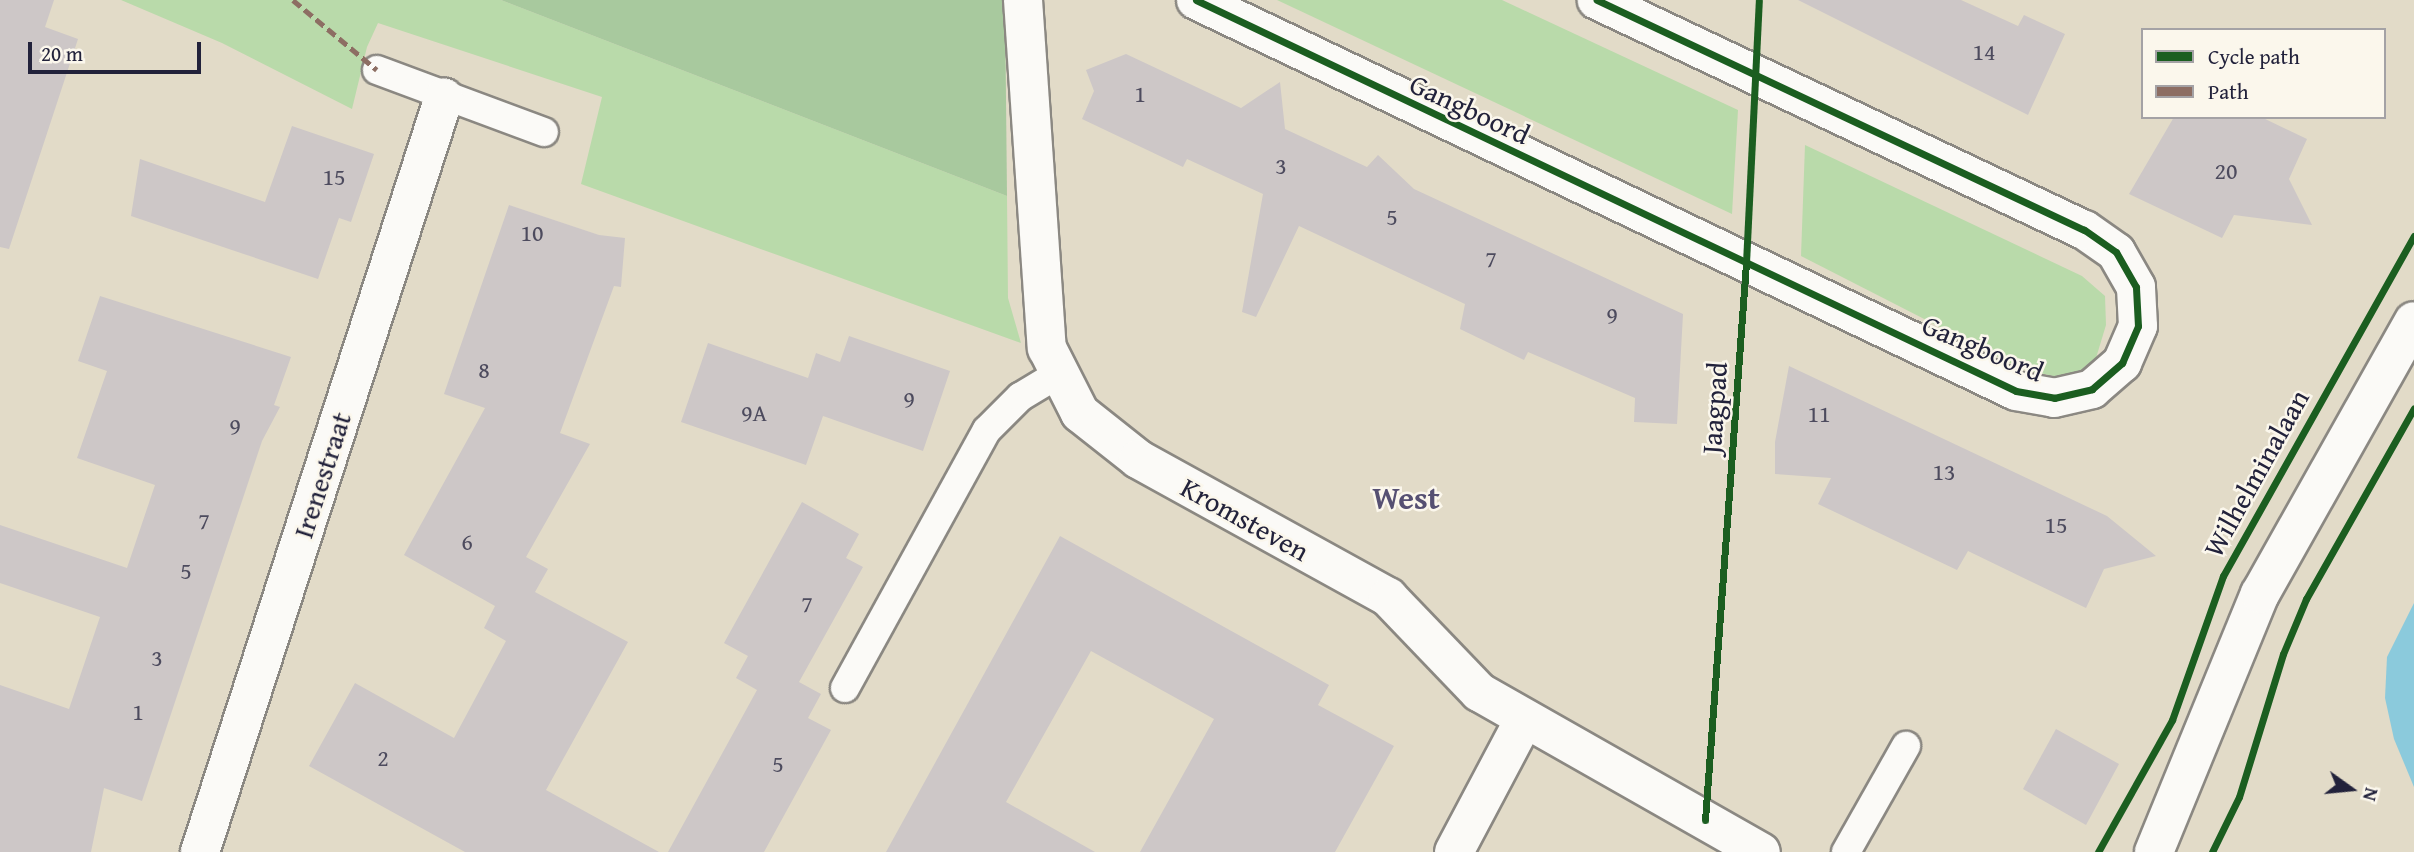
<!DOCTYPE html>
<html>
<head>
<meta charset="utf-8">
<style>
  body { margin:0 }
  #map { position:relative; width:2414px; height:852px; overflow:hidden; background:#e2dbc8; font-family:"Gentium Book Plus",serif }
  div>[style] { position:absolute }
  [style*='--x'] { left:calc(var(--x)*1px); top:calc(var(--y)*1px); width:calc(var(--w)*1px); rotate:calc(var(--a)*1deg) }
  .green>* { inset:0; background:#b9daaa }
  .forest>* { inset:0; background:#a8c99e }
  .water>* { inset:0; background:#8bcadc }
  .building>* { inset:0; background:#cdc7c7 }
  .roads { filter:drop-shadow(2px 0 #8b8882) drop-shadow(-2px 0 #8b8882) drop-shadow(0 2px #8b8882) drop-shadow(0 -2px #8b8882) }
  .service>* { height:28px; margin:-14px; padding:0 14px; transform-origin:14px; border-radius:14px; background:#fbfaf7 }
  .minor>* { height:38px; margin:-19px; padding:0 19px; transform-origin:19px; border-radius:19px; background:#fbfaf7 }
  .tertiary>* { height:38px; margin:-19px; padding:0 19px; transform-origin:19px; border-radius:19px; background:#fbfaf7 }
  .quiet>* { height:5px; margin-top:-2.5px; transform-origin:0; background:repeating-linear-gradient(90deg,#8d6e63 0 10px,transparent 0 15px) }
  .cycleway>* { height:7px; margin:-3.5px; padding:0 3.5px; transform-origin:3.5px; border-radius:3.5px; background:#1b5e20 }
  span { translate:-50% -50%; white-space:nowrap; text-align:center; line-height:1.15; -webkit-text-stroke:5px #fbf7ec; paint-order:stroke }
  .number-label { font-size:24px; color:#4d4b5e }
  .number-label span { -webkit-text-stroke-width:0 }
  .street-label { font-size:28px; color:#22223b }
  .quarter-label { font-size:32px; color:#565072; font-weight:700 }
  .legend { position:absolute; left:2141px; top:28px; width:245px; height:91px; box-sizing:border-box; background:#fbf7ec; border:2px solid #a4a2a5; margin:0; padding:9px 12px; list-style:none; font-size:21px; color:#22223b }
  .legend li { display:flex; align-items:center; gap:14px; height:35px }
  .legend b { width:35px; border:2px solid #a4a2a5 }
  .north { position:absolute; left:2316px; top:754px; width:70px; height:70px; -webkit-text-stroke:5px #fbf7ec; paint-order:stroke; rotate:105deg; font-size:19px; font-weight:700; line-height:28px; text-align:center; color:#22223b }
  .north::after { content:''; display:block; margin:auto; width:24px; height:32px; background:#22223b; clip-path:polygon(50% 0,100% 100%,50% 72%,0 100%) }
  .scale { position:absolute; left:28px; top:42px; width:173px; height:32px; box-sizing:border-box; border:4px solid #22223b; border-top:0; padding-left:9px; font-size:21px; line-height:24px; white-space:nowrap; color:#22223b; -webkit-text-stroke:5px #fbf7ec; paint-order:stroke }
</style>
</head>
<body>
<div id="map">
  <div class="green">
    <div style="clip-path:polygon(121px 0,501px 0,1007px 196px,1008px 298px,1021px 343px,581px 184px,602px 97px,378px 23px,367px 47px,352px 109px,222px 43px)"></div>
    <div style="clip-path:polygon(1277px 0,1502px 0,1738px 110px,1732px 214px)"></div>
    <div style="clip-path:polygon(1805px 145px,2082px 276px,2105px 296px,2106px 325px,2096px 358px,2071px 380px,2022px 369px,1801px 256px)"></div>
  </div>
  <div class="forest">
    <div style="clip-path:polygon(501px 0,1005px 0,1007px 196px)"></div>
  </div>
  <div class="water">
    <div style="clip-path:polygon(2414px 603px,2414px 787px,2394px 739px,2385px 698px,2387px 657px)"></div>
  </div>
  <div class="building">
    <div style="clip-path:polygon(0 0,54px 0,45px 27px,78px 39px,9px 249px,0 247px)"></div>
    <div style="clip-path:polygon(1798px 0,1961px 0,2018px 26px,2024px 15px,2065px 34px,2028px 115px)"></div>
    <div style="clip-path:polygon(1126px 54px,1241px 108px,1280px 82px,1285px 129px,1367px 167px,1378px 155px,1414px 189px,1683px 314px,1677px 424px,1634px 422px,1635px 398px,1528px 352px,1524px 360px,1460px 329px,1465px 304px,1299px 226px,1256px 317px,1242px 312px,1263px 194px,1187px 159px,1183px 167px,1082px 119px,1094px 91px,1086px 70px)"></div>
    <div style="clip-path:polygon(2174px 117px,2261px 117px,2307px 139px,2289px 179px,2312px 225px,2234px 215px,2222px 238px,2129px 194px)"></div>
    <div style="clip-path:polygon(292px 126px,374px 154px,351px 222px,339px 218px,318px 279px,131px 216px,140px 159px,265px 202px)"></div>
    <div style="clip-path:polygon(509px 205px,599px 235px,625px 238px,621px 287px,614px 286px,560px 433px,590px 444px,526px 557px,548px 569px,535px 592px,628px 642px,546px 790px,659px 852px,465px 852px,309px 766px,355px 683px,454px 738px,506px 641px,484px 628px,495px 606px,404px 555px,485px 408px,444px 394px)"></div>
    <div style="clip-path:polygon(100px 296px,291px 357px,274px 405px,280px 407px,262px 441px,142px 801px,104px 788px,91px 852px,0 852px,0 685px,69px 709px,100px 617px,0 583px,0 525px,127px 568px,155px 485px,77px 458px,107px 371px,78px 361px)"></div>
    <div style="clip-path:polygon(849px 336px,950px 371px,923px 451px,823px 416px,806px 465px,681px 422px,708px 343px,808px 378px,816px 353px,840px 362px)"></div>
    <div style="clip-path:polygon(1789px 366px,2107px 516px,2156px 556px,2104px 569px,2086px 608px,1968px 551px,1957px 570px,1818px 504px,1831px 478px,1775px 474px,1775px 442px)"></div>
    <div style="clip-path:polygon(802px 502px,859px 534px,846px 558px,863px 567px,799px 682px,821px 694px,808px 718px,831px 730px,764px 852px,668px 852px,757px 690px,736px 678px,748px 656px,724px 643px)"></div>
    <div style="clip-path:polygon(1060px 536px,1329px 685px,1318px 705px,1394px 746px,1335px 852px,1140px 852px,1214px 719px,1091px 651px,1006px 802px,1095px 852px,886px 852px)"></div>
    <div style="clip-path:polygon(2056px 729px,2119px 764px,2086px 825px,2023px 789px)"></div>
  </div>
  <div class="roads">
    <div class="service">
      <div style="--x:377;--y:70;--w:178;--a:20.4"></div>
      <div style="--x:845;--y:688;--w:294;--a:-61.2"></div>
      <div style="--x:987;--y:430;--w:47;--a:-45"></div>
      <div style="--x:1020;--y:397;--w:47;--a:-31"></div>
      <div style="--x:1846;--y:852;--w:122;--a:-60.5"></div>
    </div>
    <div class="minor">
      <div style="--x:1023;--y:0;--w:349;--a:86.1"></div>
      <div style="--x:1047;--y:348;--w:73;--a:63.1"></div>
      <div style="--x:1080;--y:413;--w:74;--a:38.4"></div>
      <div style="--x:1138;--y:459;--w:286;--a:28.9"></div>
      <div style="--x:1388;--y:597;--w:132;--a:46.2"></div>
      <div style="--x:1479;--y:692;--w:324;--a:29.6"></div>
      <div style="--x:1196;--y:0;--w:908;--a:25.49"></div>
      <div style="--x:2016;--y:391;--w:39;--a:10"></div>
      <div style="--x:2054;--y:398;--w:39;--a:-13"></div>
      <div style="--x:2092;--y:389;--w:40;--a:-41"></div>
      <div style="--x:2122;--y:363;--w:40;--a:-66.6"></div>
      <div style="--x:2138;--y:326;--w:39;--a:-93"></div>
      <div style="--x:2136;--y:287;--w:40;--a:-119.7"></div>
      <div style="--x:2116;--y:252;--w:39;--a:-145"></div>
      <div style="--x:2084;--y:230;--w:539;--a:-154.72"></div>
      <div style="--x:200;--y:852;--w:793;--a:-72.09"></div>
      <div style="--x:1454;--y:852;--w:149;--a:-62.1"></div>
    </div>
    <div class="tertiary">
      <div style="--x:2154;--y:852;--w:279;--a:-67.7"></div>
      <div style="--x:2260;--y:594;--w:313;--a:-60.6"></div>
    </div>
  </div>
  <div class="quiet">
    <div style="--x:293;--y:0;--w:109;--a:39.8"></div>
  </div>
  <div class="cycleway">
    <div style="--x:1196;--y:0;--w:908;--a:25.49"></div>
    <div style="--x:2016;--y:391;--w:39;--a:10"></div>
    <div style="--x:2054;--y:398;--w:39;--a:-13"></div>
    <div style="--x:2092;--y:389;--w:40;--a:-41"></div>
    <div style="--x:2122;--y:363;--w:40;--a:-66.6"></div>
    <div style="--x:2138;--y:326;--w:39;--a:-93"></div>
    <div style="--x:2136;--y:287;--w:40;--a:-119.7"></div>
    <div style="--x:2116;--y:252;--w:39;--a:-145"></div>
    <div style="--x:2084;--y:230;--w:539;--a:-154.72"></div>
    <div style="--x:1705;--y:820;--w:559;--a:-85.79"></div>
    <div style="--x:1746;--y:263;--w:263;--a:-87.2"></div>
    <div style="--x:2098;--y:852;--w:151;--a:-60.7"></div>
    <div style="--x:2172;--y:720;--w:153;--a:-70.5"></div>
    <div style="--x:2223;--y:576;--w:390;--a:-60.7"></div>
    <div style="--x:2212;--y:852;--w:61;--a:-63.9"></div>
    <div style="--x:2239;--y:797;--w:150;--a:-72.9"></div>
    <div style="--x:2283;--y:654;--w:60;--a:-67.3"></div>
    <div style="--x:2306;--y:599;--w:219;--a:-60.5"></div>
  </div>
  <div class="number-label">
    <span style="left:1984px;top:52px">14</span>
    <span style="left:1140px;top:94px">1</span>
    <span style="left:1281px;top:166px">3</span>
    <span style="left:2226px;top:171px">20</span>
    <span style="left:334px;top:177px">15</span>
    <span style="left:1392px;top:217px">5</span>
    <span style="left:532px;top:233px">10</span>
    <span style="left:1491px;top:259px">7</span>
    <span style="left:1612px;top:315px">9</span>
    <span style="left:484px;top:370px">8</span>
    <span style="left:909px;top:399px">9</span>
    <span style="left:754px;top:413px">9A</span>
    <span style="left:1819px;top:414px">11</span>
    <span style="left:235px;top:426px">9</span>
    <span style="left:1944px;top:472px">13</span>
    <span style="left:204px;top:521px">7</span>
    <span style="left:2056px;top:525px">15</span>
    <span style="left:467px;top:542px">6</span>
    <span style="left:186px;top:571px">5</span>
    <span style="left:807px;top:604px">7</span>
    <span style="left:157px;top:658px">3</span>
    <span style="left:138px;top:712px">1</span>
    <span style="left:383px;top:758px">2</span>
    <span style="left:778px;top:764px">5</span>
  </div>
  <div class="street-label">
    <span style="left:1470px;top:109px;rotate:25deg">Gangboord</span>
    <span style="left:1983px;top:348px;rotate:23deg">Gangboord</span>
    <span style="left:1714px;top:408px;rotate:-86deg">Jaagpad</span>
    <span style="left:2256px;top:473px;rotate:-61deg">Wilhelminalaan</span>
    <span style="left:322px;top:475px;rotate:-72deg">Irenestraat</span>
    <span style="left:1245px;top:519px;rotate:29deg">Kromsteven</span>
  </div>
  <div class="quarter-label">
    <span style="left:1406px;top:498px">West</span>
  </div>
  <ul class="legend">
  <li><b style="height:9px;background:#1b5e20"></b>Cycle path</li>
  <li><b style="height:9px;background:#8d6e63"></b>Path</li>
  </ul>
  <div class="north">N</div>
  <div class="scale">20 m</div>
</div>
</body>
</html>
